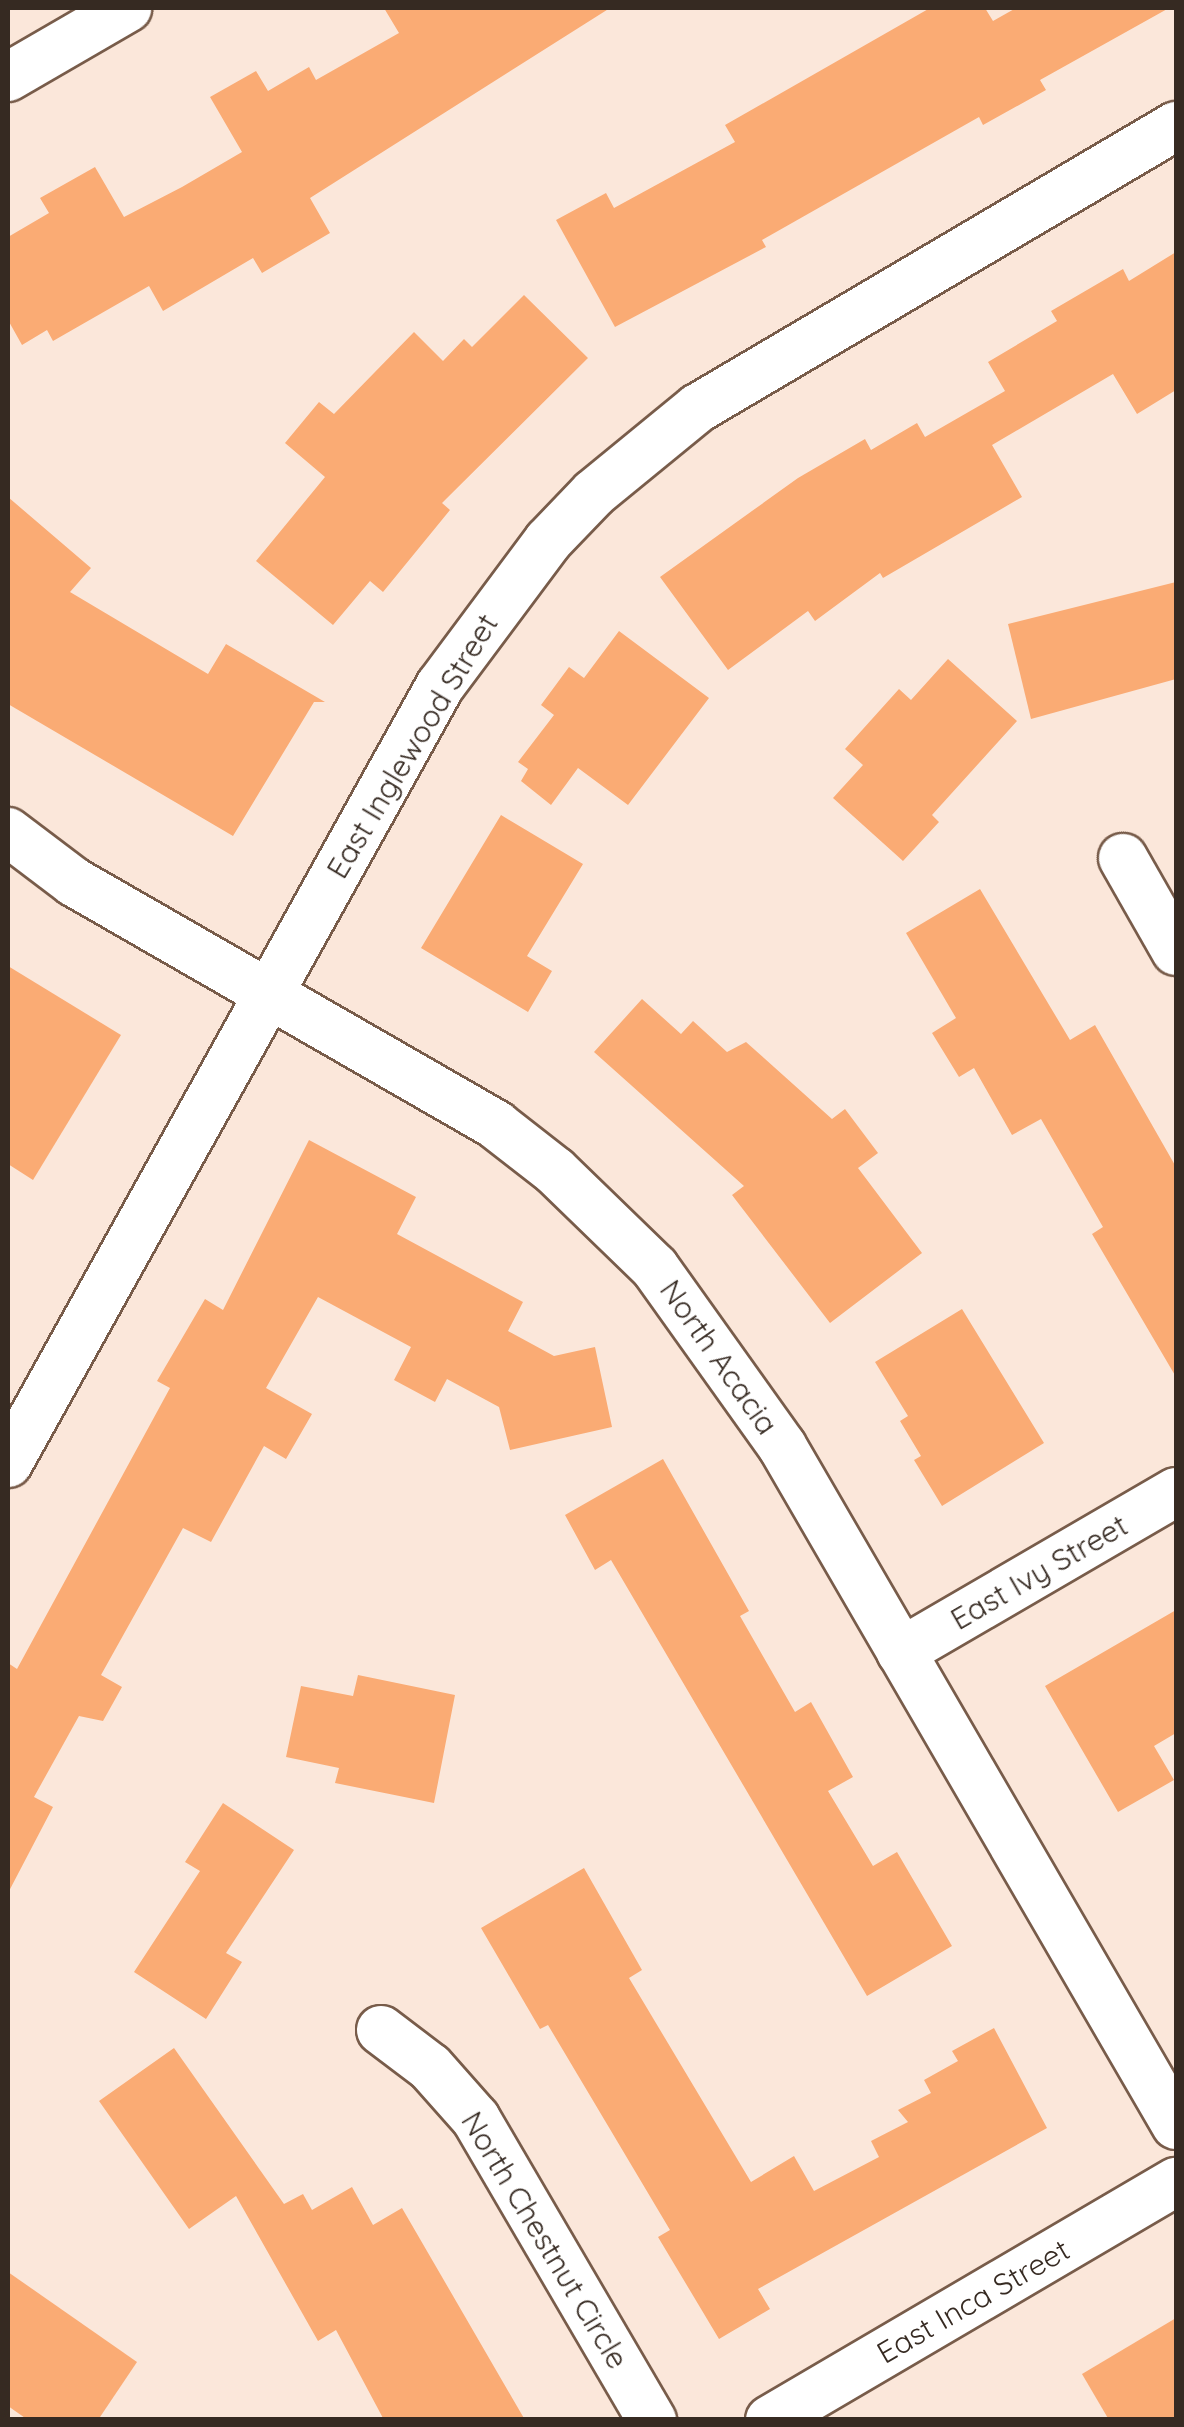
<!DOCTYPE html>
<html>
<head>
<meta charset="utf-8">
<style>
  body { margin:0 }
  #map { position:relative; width:1184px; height:2427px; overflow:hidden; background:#fbe7da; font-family:Quicksand,sans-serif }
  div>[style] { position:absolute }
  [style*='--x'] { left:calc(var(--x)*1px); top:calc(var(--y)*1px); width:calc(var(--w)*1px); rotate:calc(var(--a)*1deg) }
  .building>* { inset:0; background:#faab74 }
  .roads { filter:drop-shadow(2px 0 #785c4a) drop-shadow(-2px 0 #785c4a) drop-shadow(0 2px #785c4a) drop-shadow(0 -2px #785c4a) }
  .street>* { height:48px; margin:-24px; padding:0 24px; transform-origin:24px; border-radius:24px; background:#fff }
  span { translate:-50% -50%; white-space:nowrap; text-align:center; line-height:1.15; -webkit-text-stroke:8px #fff; paint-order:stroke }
  .street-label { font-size:30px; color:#362a22 }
  .frame { position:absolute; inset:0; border:10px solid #362a22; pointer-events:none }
</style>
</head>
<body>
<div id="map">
  <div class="building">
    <div style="clip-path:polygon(384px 8px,610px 8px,310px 198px,330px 233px,262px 273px,253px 258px,163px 311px,149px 286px,53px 341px,47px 330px,22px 345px,8px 320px,8px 237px,49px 213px,40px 198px,95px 167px,124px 217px,182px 187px,242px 152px,210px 97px,256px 71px,268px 91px,309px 67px,316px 80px,399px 33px)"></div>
    <div style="clip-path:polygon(930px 8px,985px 8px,993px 21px,1016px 8px,1169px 8px,1040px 80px,1046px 90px,983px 125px,979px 117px,762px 240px,766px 247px,615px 327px,556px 220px,606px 193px,614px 208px,735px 142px,725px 125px)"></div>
    <div style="clip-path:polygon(1176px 252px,1176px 390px,1137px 414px,1113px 374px,992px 445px,1022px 497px,883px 578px,880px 573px,815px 621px,808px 611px,728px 670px,660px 577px,798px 478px,865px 439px,871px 450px,917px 423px,925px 437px,1005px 391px,988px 362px,1057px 321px,1051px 311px,1123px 269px,1129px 281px)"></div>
    <div style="clip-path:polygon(524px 295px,588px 358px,442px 503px,450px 510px,383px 592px,370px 581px,333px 625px,256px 561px,325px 477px,285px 443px,319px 402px,334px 414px,414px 332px,443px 361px,464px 339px,472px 347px)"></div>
    <div style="clip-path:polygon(8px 497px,91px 568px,70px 592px,208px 674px,226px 644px,325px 702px,314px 702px,233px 836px,8px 704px)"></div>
    <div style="clip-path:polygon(1176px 582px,1176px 679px,1031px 719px,1008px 624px)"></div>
    <div style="clip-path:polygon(619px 631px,709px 698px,628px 805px,578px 768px,551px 805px,521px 781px,528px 769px,518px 762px,554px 715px,541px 705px,569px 667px,584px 678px)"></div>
    <div style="clip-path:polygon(948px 659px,1017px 721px,932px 815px,939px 822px,903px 861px,833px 798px,863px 765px,845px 749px,899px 689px,911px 700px)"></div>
    <div style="clip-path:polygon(501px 815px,583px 864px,527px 956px,552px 971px,528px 1012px,421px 948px)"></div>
    <div style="clip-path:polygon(980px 889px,1070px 1040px,1095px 1025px,1176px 1167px,1176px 1377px,1092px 1234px,1103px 1227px,1041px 1119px,1012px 1135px,974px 1068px,959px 1077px,932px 1033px,956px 1018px,906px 933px)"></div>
    <div style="clip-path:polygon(8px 966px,121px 1035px,33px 1180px,8px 1164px)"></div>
    <div style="clip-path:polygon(642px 999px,681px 1034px,693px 1021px,727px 1052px,746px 1042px,832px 1119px,845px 1109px,878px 1153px,858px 1168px,922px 1253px,830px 1323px,732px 1195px,744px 1186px,594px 1052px)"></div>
    <div style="clip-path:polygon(309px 1140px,416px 1197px,397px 1234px,523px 1302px,508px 1331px,554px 1356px,595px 1347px,612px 1427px,510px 1450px,499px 1407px,447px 1379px,435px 1402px,394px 1380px,411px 1347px,318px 1297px,266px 1388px,312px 1414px,286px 1459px,264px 1446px,211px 1542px,183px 1528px,101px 1675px,122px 1687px,103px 1721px,79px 1716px,34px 1797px,53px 1807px,8px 1893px,8px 1663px,17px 1669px,170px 1388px,157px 1381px,205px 1299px,223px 1310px)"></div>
    <div style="clip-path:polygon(962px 1309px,1044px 1443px,942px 1506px,914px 1460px,921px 1456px,900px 1421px,908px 1416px,875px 1362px)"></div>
    <div style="clip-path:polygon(663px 1459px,749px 1611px,740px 1616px,795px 1712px,811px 1702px,853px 1777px,828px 1791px,873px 1866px,897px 1852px,952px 1946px,867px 1996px,611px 1560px,595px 1570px,565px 1515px)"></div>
    <div style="clip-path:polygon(1176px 1610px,1176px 1733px,1154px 1746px,1174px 1780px,1118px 1812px,1045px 1686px)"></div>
    <div style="clip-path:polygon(358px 1675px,455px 1695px,434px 1803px,335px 1783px,339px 1768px,286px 1757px,301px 1686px,353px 1696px)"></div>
    <div style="clip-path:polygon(223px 1803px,294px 1850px,226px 1953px,242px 1962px,206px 2019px,134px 1972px,200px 1871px,185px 1862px)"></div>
    <div style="clip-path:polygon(584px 1868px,642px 1970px,629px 1978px,751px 2182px,794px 2156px,814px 2191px,879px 2157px,871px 2141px,908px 2122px,898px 2110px,931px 2093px,924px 2080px,958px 2061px,952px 2051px,994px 2028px,1047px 2128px,758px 2289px,770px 2309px,719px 2339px,658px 2237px,670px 2230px,548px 2025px,540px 2029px,481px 1928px)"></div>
    <div style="clip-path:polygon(174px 2048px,284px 2204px,303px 2194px,312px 2210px,352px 2187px,373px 2225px,402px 2208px,525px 2420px,384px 2420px,336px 2330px,318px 2341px,236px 2196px,189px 2229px,99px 2101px)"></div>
    <div style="clip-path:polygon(8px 2272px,137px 2362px,98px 2420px,28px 2420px,8px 2406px)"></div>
    <div style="clip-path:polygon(1176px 2318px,1176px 2420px,1109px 2420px,1082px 2374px)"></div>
  </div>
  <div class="roads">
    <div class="street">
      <div style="--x:8;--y:77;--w:138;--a:-30.1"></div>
      <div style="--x:8;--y:832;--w:83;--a:37.1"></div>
      <div style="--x:74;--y:882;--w:487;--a:29.9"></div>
      <div style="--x:496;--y:1125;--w:75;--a:37.9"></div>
      <div style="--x:555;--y:1171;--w:139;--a:44.1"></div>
      <div style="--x:655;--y:1268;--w:219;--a:54.5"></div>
      <div style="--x:782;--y:1446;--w:785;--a:59.87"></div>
      <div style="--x:1123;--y:858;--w:107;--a:60.3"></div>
      <div style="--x:8;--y:1463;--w:889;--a:-60.93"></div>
      <div style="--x:440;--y:686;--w:181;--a:-53.3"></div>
      <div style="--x:548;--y:541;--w:66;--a:-46.2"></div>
      <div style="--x:594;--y:493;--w:134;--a:-39.3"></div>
      <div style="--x:698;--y:408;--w:555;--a:-30.54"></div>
      <div style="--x:901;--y:1652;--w:318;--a:-30.2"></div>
      <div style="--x:381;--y:2030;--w:61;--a:37.1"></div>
      <div style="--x:430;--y:2067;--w:69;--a:48.5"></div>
      <div style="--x:476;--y:2119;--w:349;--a:59.7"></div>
      <div style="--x:770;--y:2420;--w:471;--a:-30.4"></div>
    </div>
  </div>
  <div class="street-label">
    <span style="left:412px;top:746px;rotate:-59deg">East Inglewood Street</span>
    <span style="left:719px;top:1357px;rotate:55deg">North Acacia</span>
    <span style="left:1039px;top:1572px;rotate:-30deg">East Ivy Street</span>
    <span style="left:545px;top:2240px;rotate:59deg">North Chestnut Circle</span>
    <span style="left:973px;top:2301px;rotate:-30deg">East Inca Street</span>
  </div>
  <div class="frame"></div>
</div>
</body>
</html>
